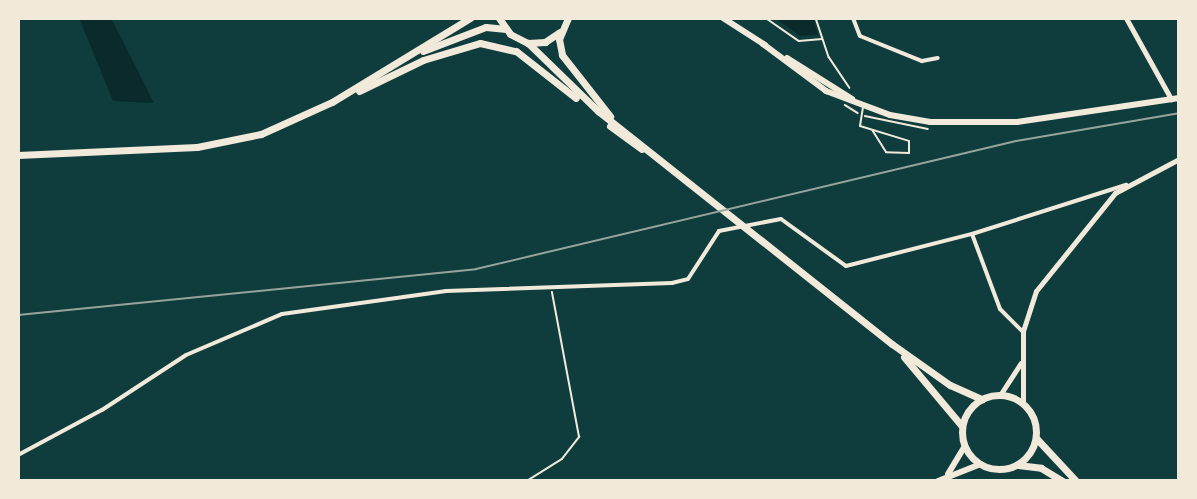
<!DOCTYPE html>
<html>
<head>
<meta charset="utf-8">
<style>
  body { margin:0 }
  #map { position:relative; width:1197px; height:499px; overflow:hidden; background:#0f3d3e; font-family:"Playfair Display",serif }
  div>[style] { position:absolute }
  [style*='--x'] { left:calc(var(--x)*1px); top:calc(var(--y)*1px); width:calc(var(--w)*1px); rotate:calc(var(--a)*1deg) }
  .water>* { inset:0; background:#0a2a2b }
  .path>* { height:1.5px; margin:-0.75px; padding:0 0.75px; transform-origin:0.75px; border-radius:0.75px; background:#f1e9da }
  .service>* { height:2px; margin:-1px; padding:0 1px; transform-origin:1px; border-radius:1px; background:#f1e9da }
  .minor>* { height:4px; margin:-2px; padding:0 2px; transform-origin:2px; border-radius:2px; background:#f1e9da }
  .tertiary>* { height:5px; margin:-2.5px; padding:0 2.5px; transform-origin:2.5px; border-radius:2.5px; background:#f1e9da }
  .secondary>* { height:6px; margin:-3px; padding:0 3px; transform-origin:3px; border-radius:3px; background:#f1e9da }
  .primary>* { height:7px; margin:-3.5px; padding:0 3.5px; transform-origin:3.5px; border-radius:3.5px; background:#f1e9da }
  .primary>.ring { margin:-3.5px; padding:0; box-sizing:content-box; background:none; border:7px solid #f1e9da; border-radius:50% }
  .rail>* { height:2px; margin:-1px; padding:0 1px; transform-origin:1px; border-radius:1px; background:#97a49c }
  span { translate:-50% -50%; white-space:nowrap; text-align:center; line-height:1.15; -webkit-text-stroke:4.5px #f1e9da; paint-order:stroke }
  .frame { position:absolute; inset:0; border:20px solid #f1e9da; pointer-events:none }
</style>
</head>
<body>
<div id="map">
  <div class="water">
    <div style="clip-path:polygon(79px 18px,111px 18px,154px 103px,113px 101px)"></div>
    <div style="clip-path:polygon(775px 18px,813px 18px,818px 35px,800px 36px)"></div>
  </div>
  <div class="path">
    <div style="--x:766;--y:18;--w:40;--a:34.9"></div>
    <div style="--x:799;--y:41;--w:23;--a:-5"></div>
    <div style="--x:816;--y:18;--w:41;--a:71.6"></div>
    <div style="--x:829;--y:57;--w:37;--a:56"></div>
    <div style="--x:845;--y:105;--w:15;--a:32"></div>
    <div style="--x:865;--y:116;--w:64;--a:11.7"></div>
    <div style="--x:527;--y:481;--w:41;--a:-32.2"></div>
    <div style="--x:562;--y:459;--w:28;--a:-52"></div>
    <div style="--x:579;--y:437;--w:147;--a:-100.6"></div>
  </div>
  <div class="service">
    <div style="--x:863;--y:107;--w:19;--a:99"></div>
    <div style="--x:860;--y:126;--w:51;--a:17"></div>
    <div style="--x:909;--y:141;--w:12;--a:90"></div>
    <div style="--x:909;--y:153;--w:23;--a:-178"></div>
    <div style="--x:886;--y:152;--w:26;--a:-122"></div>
  </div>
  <div class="minor">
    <div style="--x:853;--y:18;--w:19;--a:69"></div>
    <div style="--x:860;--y:36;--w:67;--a:22"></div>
    <div style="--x:922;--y:61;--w:16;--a:-11"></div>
    <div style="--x:972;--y:234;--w:80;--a:69.5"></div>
    <div style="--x:1000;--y:309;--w:31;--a:45"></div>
    <div style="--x:18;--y:455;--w:95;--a:-28.2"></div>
    <div style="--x:102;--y:410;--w:100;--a:-33.2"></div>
    <div style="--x:186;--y:355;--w:104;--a:-23.1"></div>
    <div style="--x:282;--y:314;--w:166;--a:-8"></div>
    <div style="--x:446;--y:291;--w:226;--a:-2"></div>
    <div style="--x:672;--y:283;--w:16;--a:-14"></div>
    <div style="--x:688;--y:279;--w:57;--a:-57.1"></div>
    <div style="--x:719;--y:231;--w:63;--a:-11"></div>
    <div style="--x:781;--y:219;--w:80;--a:35.9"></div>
    <div style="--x:846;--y:266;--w:130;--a:-14.3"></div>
    <div style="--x:972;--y:234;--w:162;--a:-17.7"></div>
  </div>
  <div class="tertiary">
    <div style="--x:1126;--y:18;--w:93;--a:60.9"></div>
    <div style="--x:1000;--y:395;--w:38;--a:-57"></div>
    <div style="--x:1023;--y:404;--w:73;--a:-90"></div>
    <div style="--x:1023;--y:331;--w:42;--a:-72"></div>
    <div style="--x:1036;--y:291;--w:126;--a:-51.1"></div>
    <div style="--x:1115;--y:193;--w:72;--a:-28"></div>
  </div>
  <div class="secondary">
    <div style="--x:723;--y:18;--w:50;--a:32.7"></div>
    <div style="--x:763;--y:44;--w:79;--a:36.7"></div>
    <div style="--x:826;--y:91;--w:68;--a:20.6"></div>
    <div style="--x:890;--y:115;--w:41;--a:9.9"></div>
    <div style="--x:930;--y:122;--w:87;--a:0"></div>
    <div style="--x:1017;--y:122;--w:164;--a:-8.4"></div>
    <div style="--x:787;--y:58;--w:77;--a:32.2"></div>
    <div style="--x:948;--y:474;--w:33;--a:-59"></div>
    <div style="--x:938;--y:481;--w:46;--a:-21.6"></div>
  </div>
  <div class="primary">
    <div style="--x:499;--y:18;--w:19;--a:55"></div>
    <div style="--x:510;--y:34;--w:20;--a:27"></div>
    <div style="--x:528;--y:43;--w:17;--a:-3"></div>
    <div style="--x:545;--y:42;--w:18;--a:-34"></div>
    <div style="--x:568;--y:18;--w:23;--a:113"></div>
    <div style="--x:559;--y:39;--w:16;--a:79"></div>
    <div style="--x:562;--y:55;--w:78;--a:51.8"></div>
    <div style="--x:528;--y:43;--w:98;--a:44.2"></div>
    <div style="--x:598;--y:111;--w:375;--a:38.4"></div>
    <div style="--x:892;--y:344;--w:71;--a:35.3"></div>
    <div style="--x:950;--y:385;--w:35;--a:24"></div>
    <div style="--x:423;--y:51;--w:67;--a:-20.9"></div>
    <div style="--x:486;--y:27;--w:20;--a:6"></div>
    <div style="--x:359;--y:91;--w:71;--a:-25.8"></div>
    <div style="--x:423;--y:60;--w:59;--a:-16.6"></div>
    <div style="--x:480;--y:43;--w:37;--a:13"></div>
    <div style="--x:516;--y:51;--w:76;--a:38.1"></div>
    <div style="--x:610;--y:126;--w:39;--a:36"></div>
    <div style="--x:18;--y:155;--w:179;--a:-2.6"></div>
    <div style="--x:197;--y:147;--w:65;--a:-11.5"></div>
    <div style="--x:261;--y:134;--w:78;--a:-24.3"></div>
    <div style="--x:332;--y:102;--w:162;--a:-31.3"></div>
    <div style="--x:904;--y:357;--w:90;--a:50"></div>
    <div class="ring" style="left:962px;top:395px;width:67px;height:67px"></div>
    <div style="--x:1036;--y:438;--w:59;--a:47.1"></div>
    <div style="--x:1018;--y:465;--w:23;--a:7"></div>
    <div style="--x:1041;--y:468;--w:26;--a:31"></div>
  </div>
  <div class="rail">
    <div style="--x:18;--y:315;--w:460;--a:-5.7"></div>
    <div style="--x:476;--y:269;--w:555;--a:-13.34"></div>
    <div style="--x:1016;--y:141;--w:165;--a:-9.7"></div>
  </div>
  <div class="frame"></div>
</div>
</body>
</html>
